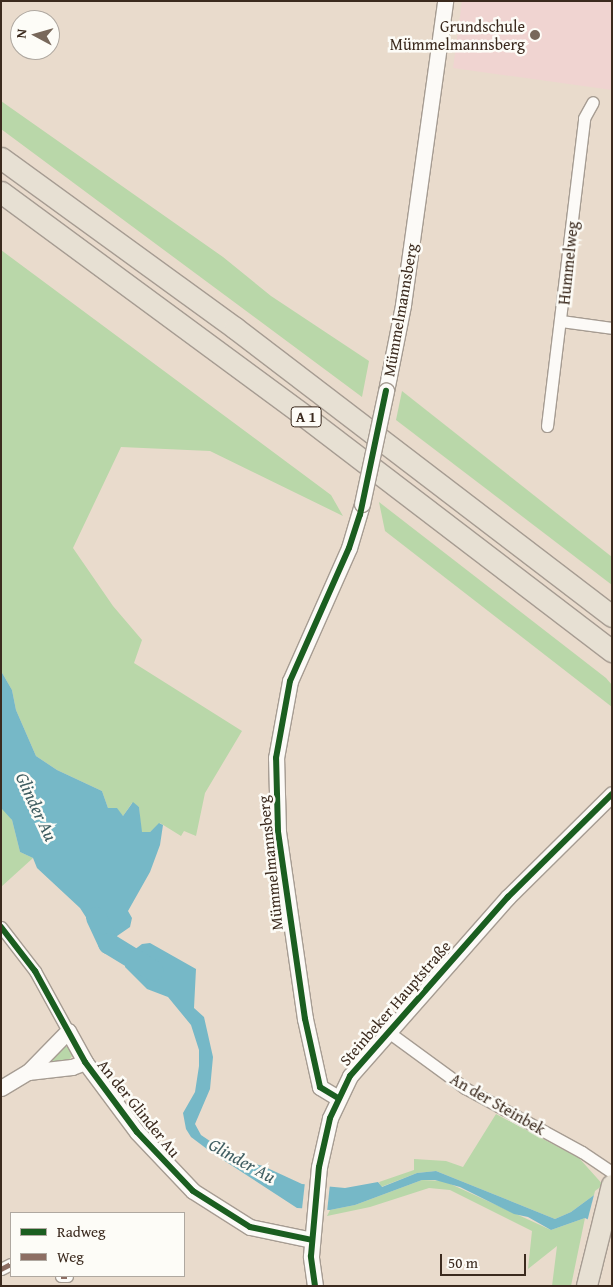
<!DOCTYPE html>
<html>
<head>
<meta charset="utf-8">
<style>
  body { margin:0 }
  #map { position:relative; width:613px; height:1287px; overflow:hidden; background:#e9dbcc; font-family:"Gentium Book Plus",serif }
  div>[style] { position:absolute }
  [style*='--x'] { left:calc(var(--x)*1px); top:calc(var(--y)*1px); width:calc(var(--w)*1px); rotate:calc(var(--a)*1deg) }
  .built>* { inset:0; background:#f0d4d1 }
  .green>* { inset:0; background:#b9d7a9 }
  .water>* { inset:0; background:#76b8c7 }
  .pier>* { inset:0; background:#e9dbcc }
  .river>* { height:21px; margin:-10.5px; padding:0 10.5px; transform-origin:10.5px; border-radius:10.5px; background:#76b8c7 }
  .roads { filter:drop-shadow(1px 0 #a69c92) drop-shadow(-1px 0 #a69c92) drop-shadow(0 1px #a69c92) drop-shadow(0 -1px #a69c92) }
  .minor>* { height:11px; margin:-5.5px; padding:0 5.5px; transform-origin:5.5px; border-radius:5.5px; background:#fcfaf7 }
  .tertiary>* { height:15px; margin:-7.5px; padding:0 7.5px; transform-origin:7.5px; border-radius:7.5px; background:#fcfaf7 }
  .trunk>* { height:20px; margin:-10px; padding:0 10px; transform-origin:10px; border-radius:10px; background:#e7e0d3 }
  .motorway>* { height:21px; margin:-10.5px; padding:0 10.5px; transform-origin:10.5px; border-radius:10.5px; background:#e7e0d3 }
  .bridges { filter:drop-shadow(1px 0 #a69c92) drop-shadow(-1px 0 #a69c92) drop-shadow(0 1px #a69c92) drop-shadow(0 -1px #a69c92) }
  .tertiary-bridge>* { height:15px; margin:-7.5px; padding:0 7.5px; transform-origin:7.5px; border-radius:7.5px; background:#fcfaf7 }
  .quiet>* { height:5px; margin-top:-2.5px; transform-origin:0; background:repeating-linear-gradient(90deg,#8d6e63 0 10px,transparent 0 15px) }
  .cycleway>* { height:6px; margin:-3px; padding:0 3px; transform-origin:3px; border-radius:3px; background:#1b5e20 }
  .dots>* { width:14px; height:14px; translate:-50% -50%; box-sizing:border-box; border:2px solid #fdfcf7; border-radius:50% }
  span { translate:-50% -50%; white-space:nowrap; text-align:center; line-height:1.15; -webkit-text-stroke:5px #fdfcf7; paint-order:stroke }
  .shield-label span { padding:1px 4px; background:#fdfcf7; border:1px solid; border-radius:4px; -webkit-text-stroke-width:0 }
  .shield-label { font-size:15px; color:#3b2a1e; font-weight:700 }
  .poi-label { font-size:16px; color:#3b2a1e }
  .right { translate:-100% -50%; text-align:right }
  .street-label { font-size:16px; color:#3b2a1e }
  .water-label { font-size:18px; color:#3f5d61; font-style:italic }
  .frame { position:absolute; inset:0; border:2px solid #3b2a1e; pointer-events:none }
  .legend { position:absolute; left:10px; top:1212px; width:175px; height:65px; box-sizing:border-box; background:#fdfcf7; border:1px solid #afa8a0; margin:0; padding:6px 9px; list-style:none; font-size:15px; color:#3b2a1e }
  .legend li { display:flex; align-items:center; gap:10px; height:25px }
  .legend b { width:25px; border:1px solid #afa8a0 }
  .north { position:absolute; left:10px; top:10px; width:50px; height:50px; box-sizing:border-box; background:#fdfcf7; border:1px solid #afa8a0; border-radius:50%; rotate:276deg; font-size:14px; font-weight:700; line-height:20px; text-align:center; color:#3b2a1e }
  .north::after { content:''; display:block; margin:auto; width:18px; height:22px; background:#78685b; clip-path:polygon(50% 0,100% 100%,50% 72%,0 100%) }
  .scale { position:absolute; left:440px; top:1254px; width:86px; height:22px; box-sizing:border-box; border:2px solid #3b2a1e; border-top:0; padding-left:6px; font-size:15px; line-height:18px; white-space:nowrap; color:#3b2a1e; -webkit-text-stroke:4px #fdfcf7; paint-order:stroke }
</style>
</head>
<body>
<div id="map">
  <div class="built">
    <div style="clip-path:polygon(462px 1px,612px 1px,612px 90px,453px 68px)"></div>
  </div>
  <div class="green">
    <div style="clip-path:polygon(1px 101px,223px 257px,271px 296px,369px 361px,362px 397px,1px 129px)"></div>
    <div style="clip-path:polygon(1px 250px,331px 495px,343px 516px,210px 451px,121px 447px,73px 548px,113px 606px,142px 640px,134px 663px,242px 731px,205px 793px,196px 836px,184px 831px,181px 836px,160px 823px,150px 832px,141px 832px,139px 807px,132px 803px,123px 816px,108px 808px,102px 791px,57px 770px,36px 756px,16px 710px,12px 690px,1px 671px)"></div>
    <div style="clip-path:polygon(402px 391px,612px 557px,612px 585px,396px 420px)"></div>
    <div style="clip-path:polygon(379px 502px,606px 678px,612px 685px,612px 707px,385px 531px)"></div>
    <div style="clip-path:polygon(1px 804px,12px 820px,20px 852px,33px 858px,1px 887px)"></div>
    <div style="clip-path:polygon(71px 1046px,73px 1055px,68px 1061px,51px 1063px,59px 1048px)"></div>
    <div style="clip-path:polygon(496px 1114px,579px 1158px,605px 1187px,571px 1212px,555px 1219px,436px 1171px,417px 1173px,381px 1187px,379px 1182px,414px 1170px,414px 1159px,446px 1161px,463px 1167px)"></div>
    <div style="clip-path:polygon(422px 1180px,444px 1181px,551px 1230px,585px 1218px,571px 1286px,552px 1286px,557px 1246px,528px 1269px,532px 1231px,450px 1190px,429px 1188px,370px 1207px,327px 1216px,330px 1210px,355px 1205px)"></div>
  </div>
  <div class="water">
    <div style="clip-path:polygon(1px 671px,12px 690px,16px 710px,36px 756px,57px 770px,102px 791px,108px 808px,117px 808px,123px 816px,133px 802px,139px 807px,142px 832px,150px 832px,159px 823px,163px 825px,160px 845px,150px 872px,128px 911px,132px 918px,130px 927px,104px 945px,80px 908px,37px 868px,33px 858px,20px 852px,12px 820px,2px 809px)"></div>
    <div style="clip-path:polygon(150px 943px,196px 969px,194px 1008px,204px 1017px,213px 1057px,210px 1089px,195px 1124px,201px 1135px,238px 1160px,263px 1166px,302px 1184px,345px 1188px,378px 1182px,382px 1187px,417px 1173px,436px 1171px,555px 1219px,571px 1212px,605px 1187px,612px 1191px,612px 1232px,585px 1218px,551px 1230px,528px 1217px,514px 1214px,460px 1187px,435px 1180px,422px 1180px,355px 1205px,330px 1210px,297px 1208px,211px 1152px,191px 1137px,186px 1129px,183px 1113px,195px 1092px,199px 1066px,199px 1050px,191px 1025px,168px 997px,147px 989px,125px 967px,126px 956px,142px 944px)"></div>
  </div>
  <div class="pier">
    <div style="clip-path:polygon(305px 1182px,330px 1184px,327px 1212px,302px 1209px)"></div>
    <div style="clip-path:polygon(603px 1185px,612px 1188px,611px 1235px,587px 1222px,595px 1191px)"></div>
  </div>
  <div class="river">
    <div style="--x:96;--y:917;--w:29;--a:65"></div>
    <div style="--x:108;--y:943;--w:52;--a:31.5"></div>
  </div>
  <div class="roads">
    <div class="minor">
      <div style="--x:561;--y:321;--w:51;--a:7.8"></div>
      <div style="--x:547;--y:426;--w:310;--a:-83.1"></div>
      <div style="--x:584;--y:118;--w:18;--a:-61"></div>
      <div style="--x:1;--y:927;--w:56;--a:52.3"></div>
      <div style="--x:35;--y:971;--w:68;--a:61.2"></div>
      <div style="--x:387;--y:1031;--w:97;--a:36.2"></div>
      <div style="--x:465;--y:1088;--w:133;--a:28.7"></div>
      <div style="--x:582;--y:1152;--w:36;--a:34"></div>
      <div style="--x:1;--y:1269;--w:11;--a:-27"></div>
      <div style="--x:61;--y:1276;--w:6;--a:0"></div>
    </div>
    <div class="tertiary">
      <div style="--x:386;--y:391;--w:88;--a:-78.8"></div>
      <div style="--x:403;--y:305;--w:307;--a:-82.1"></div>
      <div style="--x:28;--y:1072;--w:44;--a:-6.5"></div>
      <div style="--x:72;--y:1067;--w:14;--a:-21"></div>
      <div style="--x:1;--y:1088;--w:31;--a:-31"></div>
      <div style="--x:28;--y:1072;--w:57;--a:-45.7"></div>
      <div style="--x:68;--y:1031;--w:35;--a:61"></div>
      <div style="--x:85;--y:1062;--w:87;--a:53.4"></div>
      <div style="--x:137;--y:1132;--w:81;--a:46.5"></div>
      <div style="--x:193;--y:1191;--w:67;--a:32.3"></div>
      <div style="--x:250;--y:1227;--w:63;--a:11.8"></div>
      <div style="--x:338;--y:1098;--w:21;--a:-149"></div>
      <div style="--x:320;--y:1087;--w:70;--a:-102.4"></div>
      <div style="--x:305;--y:1019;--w:189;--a:-98.2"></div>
      <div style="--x:278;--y:832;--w:74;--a:-91.5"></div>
      <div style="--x:276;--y:758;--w:78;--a:-79.7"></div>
      <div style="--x:290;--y:681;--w:145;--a:-66.1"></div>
      <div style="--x:349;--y:548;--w:46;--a:-73.5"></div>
      <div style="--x:315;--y:1286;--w:30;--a:-98"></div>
      <div style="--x:311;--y:1256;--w:89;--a:-84.9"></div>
      <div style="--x:319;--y:1167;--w:50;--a:-77.3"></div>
      <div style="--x:330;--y:1118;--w:47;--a:-64.5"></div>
      <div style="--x:350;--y:1076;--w:239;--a:-48.6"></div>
      <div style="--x:508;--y:897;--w:146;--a:-44.7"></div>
    </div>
    <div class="trunk">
      <div style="--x:587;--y:1286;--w:104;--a:-76.1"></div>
    </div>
    <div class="motorway">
      <div style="--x:1;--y:158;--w:289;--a:36"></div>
      <div style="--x:235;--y:328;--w:474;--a:37.4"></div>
      <div style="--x:1;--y:192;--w:375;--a:36.4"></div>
      <div style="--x:303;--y:415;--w:389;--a:37.4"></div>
    </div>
  </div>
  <div class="bridges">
    <div class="tertiary-bridge">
      <div style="--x:362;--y:504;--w:116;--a:-78"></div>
    </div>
  </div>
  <div class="quiet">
    <div style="--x:1;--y:1269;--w:11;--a:-27"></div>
    <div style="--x:61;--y:1276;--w:6;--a:0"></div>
  </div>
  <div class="cycleway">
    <div style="--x:1;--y:927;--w:56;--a:52.3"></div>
    <div style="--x:35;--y:971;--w:104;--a:61.2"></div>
    <div style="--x:85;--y:1062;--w:87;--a:53.4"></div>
    <div style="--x:137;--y:1132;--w:81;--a:46.5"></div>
    <div style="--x:193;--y:1191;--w:67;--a:32.3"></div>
    <div style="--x:250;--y:1227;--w:63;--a:11.8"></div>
    <div style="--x:338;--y:1098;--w:21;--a:-149"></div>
    <div style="--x:320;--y:1087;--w:70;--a:-102.4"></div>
    <div style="--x:305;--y:1019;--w:189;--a:-98.2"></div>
    <div style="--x:278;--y:832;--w:74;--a:-91.5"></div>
    <div style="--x:276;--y:758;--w:78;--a:-79.7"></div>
    <div style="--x:290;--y:681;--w:145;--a:-66.1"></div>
    <div style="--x:349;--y:548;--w:35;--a:-72"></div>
    <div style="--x:360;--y:515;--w:127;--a:-78.2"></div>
    <div style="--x:315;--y:1286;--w:30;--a:-98"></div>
    <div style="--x:311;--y:1256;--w:89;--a:-84.9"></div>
    <div style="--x:319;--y:1167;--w:50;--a:-77.3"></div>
    <div style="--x:330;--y:1118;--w:47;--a:-64.5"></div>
    <div style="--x:350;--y:1076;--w:239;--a:-48.6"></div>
    <div style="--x:508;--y:897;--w:146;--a:-44.7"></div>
  </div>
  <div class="dots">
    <div style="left:535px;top:35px;background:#78685b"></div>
  </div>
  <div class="shield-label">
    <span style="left:306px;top:417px">A 1</span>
  </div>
  <div class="poi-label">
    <span class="right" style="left:525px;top:35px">Grundschule<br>Mümmelmannsberg</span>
  </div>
  <div class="street-label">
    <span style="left:568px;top:263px;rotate:-84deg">Hummelweg</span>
    <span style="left:400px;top:310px;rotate:-80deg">Mümmelmannsberg</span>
    <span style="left:270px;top:863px;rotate:-96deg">Mümmelmannsberg</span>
    <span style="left:395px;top:1003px;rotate:-49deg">Steinbeker Hauptstraße</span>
    <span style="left:498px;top:1104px;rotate:30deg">An der Steinbek</span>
    <span style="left:139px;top:1108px;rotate:51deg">An der Glinder Au</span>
  </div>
  <div class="water-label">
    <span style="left:36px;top:807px;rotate:65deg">Glinder Au</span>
    <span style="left:242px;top:1161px;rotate:29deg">Glinder Au</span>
  </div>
  <div class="frame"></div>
  <ul class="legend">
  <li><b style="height:6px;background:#1b5e20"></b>Radweg</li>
  <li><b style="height:6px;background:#8d6e63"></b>Weg</li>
  </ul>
  <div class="north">N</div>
  <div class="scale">50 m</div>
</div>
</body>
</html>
